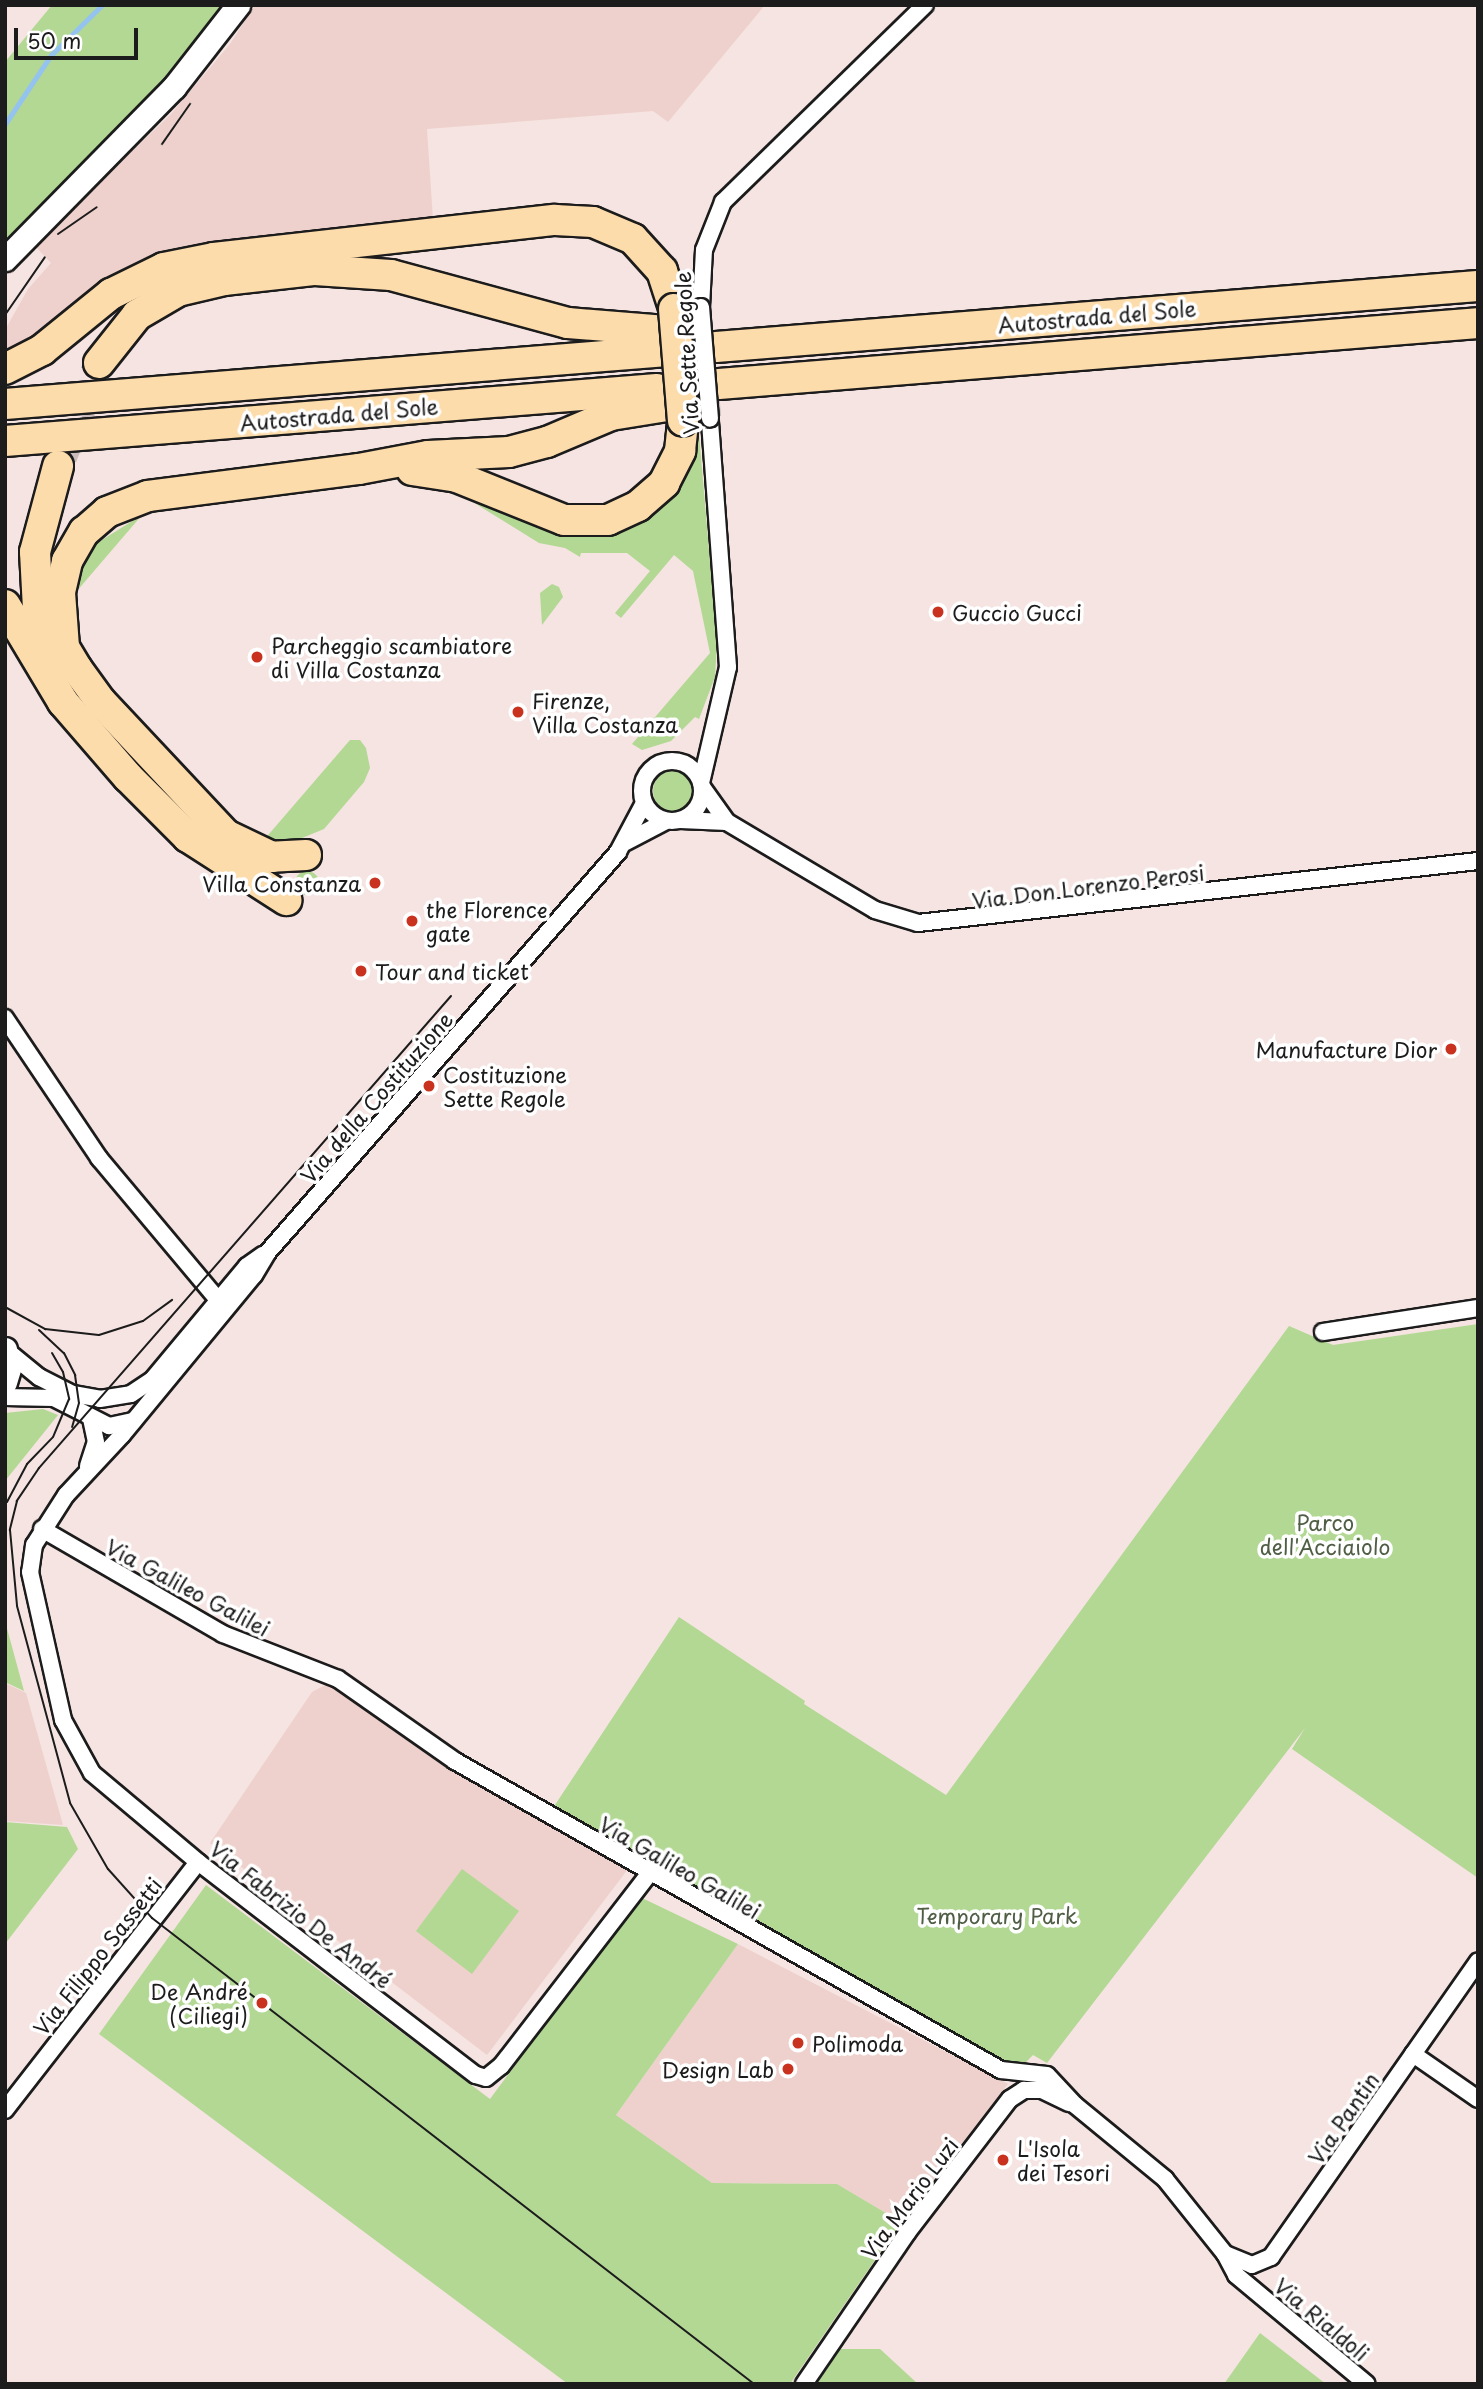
<!DOCTYPE html>
<html>
<head>
<meta charset="utf-8">
<style>
  body { margin:0 }
  #map { position:relative; width:1483px; height:2389px; overflow:hidden; background:#f5e4e1; font-family:"Playpen Sans",sans-serif }
  div>[style] { position:absolute }
  [style*='--x'] { left:calc(var(--x)*1px); top:calc(var(--y)*1px); width:calc(var(--w)*1px); rotate:calc(var(--a)*1deg) }
  .built>* { inset:0; background:#eed1cc }
  .green>* { inset:0; background:#b2d894 }
  .round { border-radius:50% }
  .stream>* { height:5px; margin:-2.5px; padding:0 2.5px; transform-origin:2.5px; border-radius:2.5px; background:#94c3ef }
  .highway-tunnel>* { height:30px; margin-top:-15px; transform-origin:0; background:repeating-linear-gradient(90deg,#cabcba 0 30px,transparent 0 45px) }
  .roads { filter:drop-shadow(2px 0 #1c1c1c) drop-shadow(-2px 0 #1c1c1c) drop-shadow(0 2px #1c1c1c) drop-shadow(0 -2px #1c1c1c) }
  .street>* { height:16px; margin:-8px; padding:0 8px; transform-origin:8px; border-radius:8px; background:#fff }
  .street>.ring { margin:-8px; padding:0; box-sizing:content-box; background:none; border:16px solid #fff; border-radius:50% }
  .secondary>* { height:23px; margin:-11.5px; padding:0 11.5px; transform-origin:11.5px; border-radius:11.5px; background:#fff }
  .highway>* { height:30px; margin:-15px; padding:0 15px; transform-origin:15px; border-radius:15px; background:#fddcac }
  .tram>* { height:2px; margin:-1px; padding:0 1px; transform-origin:1px; border-radius:1px; background:#1c1c1c }
  .bridges { filter:drop-shadow(2px 0 #1c1c1c) drop-shadow(-2px 0 #1c1c1c) drop-shadow(0 2px #1c1c1c) drop-shadow(0 -2px #1c1c1c) }
  .street-bridge>* { height:16px; margin:-8px; padding:0 8px; transform-origin:8px; border-radius:8px; background:#fff }
  .highway-bridge>* { height:30px; margin:-15px; padding:0 15px; transform-origin:15px; border-radius:15px; background:#fddcac }
  .dots>* { width:19px; height:19px; translate:-50% -50%; box-sizing:border-box; border:4px solid #fff; border-radius:50% }
  span { translate:-50% -50%; white-space:nowrap; text-align:center; line-height:1.15; -webkit-text-stroke:7px #fff; paint-order:stroke }
  .street-label { font-size:21px; color:#1c1c1c }
  .poi-label { font-size:21px; color:#1c1c1c }
  .left { translate:0 -50%; text-align:left }
  .right { translate:-100% -50%; text-align:right }
  .park-label { font-size:21px; color:#505e46 }
  .frame { position:absolute; inset:0; border:7px solid #1c1c1c; pointer-events:none }
  .scale { position:absolute; left:14px; top:28px; width:124px; height:32px; box-sizing:border-box; border:4px solid #1c1c1c; border-top:0; padding-left:9px; font-size:21px; line-height:24px; white-space:nowrap; color:#1c1c1c; -webkit-text-stroke:5px #fff; paint-order:stroke }
</style>
</head>
<body>
<div id="map">
  <div class="built">
    <div style="clip-path:polygon(255px 5px,765px 5px,668px 122px,653px 111px,427px 129px,433px 220px,188px 251px,5px 357px,5px 330px,28px 289px,51px 263px,34px 245px,171px 114px,230px 44px)"></div>
    <div style="clip-path:polygon(333px 1681px,501px 1796px,628px 1869px,487px 2055px,210px 1843px,312px 1692px)"></div>
    <div style="clip-path:polygon(5px 1683px,26px 1693px,63px 1825px,5px 1821px)"></div>
    <div style="clip-path:polygon(738px 1944px,1008px 2084px,901px 2222px,837px 2184px,712px 2183px,616px 2115px)"></div>
  </div>
  <div class="green">
    <div style="clip-path:polygon(52px 5px,238px 5px,5px 259px,5px 62px)"></div>
    <div style="clip-path:polygon(698px 422px,717px 643px,715px 677px,699px 719px,695px 717px,671px 741px,642px 750px,632px 744px,710px 653px,693px 571px,674px 555px,621px 618px,615px 613px,650px 571px,627px 553px,581px 553px,580px 557px,565px 548px,539px 543px,455px 491px,607px 531px)"></div>
    <div style="clip-path:polygon(142px 515px,76px 592px,81px 570px,97px 543px)"></div>
    <div style="clip-path:polygon(552px 584px,559px 587px,563px 597px,542px 625px,540px 593px)"></div>
    <div style="clip-path:polygon(350px 740px,360px 740px,366px 748px,370px 768px,364px 782px,324px 829px,285px 845px,263px 841px)"></div>
    <div class="round" style="left:653px;top:771px;width:40px;height:40px"></div>
    <div class="round" style="left:295px;top:871px;width:24px;height:24px"></div>
    <div style="clip-path:polygon(1478px 1324px,1478px 1878px,1292px 1749px,1305px 1728px,1047px 2063px,1033px 2055px,1021px 2067px,1008px 2068px,551px 1811px,679px 1617px,805px 1701px,804px 1704px,946px 1795px,1289px 1326px,1333px 1345px)"></div>
    <div style="clip-path:polygon(43px 1409px,58px 1415px,5px 1481px,5px 1413px)"></div>
    <div style="clip-path:polygon(5px 1621px,24px 1691px,5px 1682px)"></div>
    <div style="clip-path:polygon(5px 1822px,67px 1827px,78px 1849px,5px 1944px)"></div>
    <div style="clip-path:polygon(462px 1869px,519px 1911px,472px 1974px,416px 1931px)"></div>
    <div style="clip-path:polygon(206px 1885px,490px 2099px,640px 1897px,738px 1944px,616px 2115px,712px 2183px,837px 2184px,901px 2222px,790px 2384px,568px 2384px,99px 2034px)"></div>
    <div style="clip-path:polygon(1260px 2333px,1326px 2384px,1224px 2384px)"></div>
    <div style="clip-path:polygon(840px 2349px,880px 2349px,918px 2384px,817px 2384px)"></div>
  </div>
  <div class="stream">
    <div style="--x:5;--y:124;--w:83;--a:-56.3"></div>
    <div style="--x:51;--y:55;--w:71;--a:-44.4"></div>
  </div>
  <div class="highway-tunnel">
    <div style="--x:673;--y:405;--w:47;--a:-4.9"></div>
    <div style="--x:62;--y:457;--w:101;--a:-68.5"></div>
  </div>
  <div class="roads">
    <div class="street">
      <div style="--x:701;--y:307;--w:57;--a:-87"></div>
      <div style="--x:704;--y:250;--w:52;--a:-68.4"></div>
      <div style="--x:723;--y:202;--w:282;--a:-44.3"></div>
      <div class="ring" style="left:642px;top:761px;width:44px;height:44px"></div>
      <div style="--x:701;--y:783;--w:119;--a:-76.9"></div>
      <div style="--x:728;--y:667;--w:249;--a:-94.2"></div>
      <div style="--x:702;--y:787;--w:43;--a:54.5"></div>
      <div style="--x:727;--y:822;--w:172;--a:30.7"></div>
      <div style="--x:875;--y:910;--w:45;--a:16.8"></div>
      <div style="--x:918;--y:923;--w:563;--a:-6.32"></div>
      <div style="--x:644;--y:803;--w:55;--a:118"></div>
      <div style="--x:618;--y:852;--w:532;--a:131.19"></div>
      <div style="--x:268;--y:1252;--w:27;--a:121"></div>
      <div style="--x:254;--y:1275;--w:207;--a:129.5"></div>
      <div style="--x:122;--y:1435;--w:82;--a:133"></div>
      <div style="--x:66;--y:1495;--w:59;--a:122.6"></div>
      <div style="--x:34;--y:1545;--w:27;--a:98"></div>
      <div style="--x:30;--y:1572;--w:152;--a:77.4"></div>
      <div style="--x:63;--y:1720;--w:60;--a:61.3"></div>
      <div style="--x:92;--y:1773;--w:138;--a:40"></div>
      <div style="--x:198;--y:1862;--w:350;--a:37.5"></div>
      <div style="--x:476;--y:2075;--w:10;--a:17"></div>
      <div style="--x:486;--y:2078;--w:19;--a:-39"></div>
      <div style="--x:501;--y:2066;--w:242;--a:-52.4"></div>
      <div style="--x:680;--y:820;--w:47;--a:2.4"></div>
      <div style="--x:626;--y:842;--w:45;--a:-27.7"></div>
      <div style="--x:5;--y:1018;--w:169;--a:56.1"></div>
      <div style="--x:99;--y:1158;--w:185;--a:50"></div>
      <div style="--x:1323;--y:1332;--w:157;--a:-8.8"></div>
      <div style="--x:6;--y:1350;--w:43;--a:39.3"></div>
      <div style="--x:39;--y:1377;--w:38;--a:27"></div>
      <div style="--x:73;--y:1394;--w:27;--a:10"></div>
      <div style="--x:100;--y:1399;--w:31;--a:-9"></div>
      <div style="--x:131;--y:1394;--w:25;--a:-34"></div>
      <div style="--x:152;--y:1380;--w:148;--a:-50.2"></div>
      <div style="--x:247;--y:1266;--w:19;--a:-35"></div>
      <div style="--x:5;--y:1397;--w:49;--a:1.2"></div>
      <div style="--x:54;--y:1398;--w:62;--a:27"></div>
      <div style="--x:109;--y:1426;--w:25;--a:-12"></div>
      <div style="--x:88;--y:1466;--w:25;--a:-72"></div>
      <div style="--x:96;--y:1442;--w:25;--a:-102"></div>
      <div style="--x:42;--y:1529;--w:209;--a:30.1"></div>
      <div style="--x:223;--y:1634;--w:123;--a:21.4"></div>
      <div style="--x:338;--y:1679;--w:143;--a:35"></div>
      <div style="--x:455;--y:1761;--w:627;--a:29.51"></div>
      <div style="--x:1001;--y:2070;--w:46;--a:6.2"></div>
      <div style="--x:1047;--y:2075;--w:41;--a:47"></div>
      <div style="--x:1075;--y:2105;--w:117;--a:39.4"></div>
      <div style="--x:1165;--y:2179;--w:96;--a:51.3"></div>
      <div style="--x:1225;--y:2254;--w:24;--a:62"></div>
      <div style="--x:1236;--y:2275;--w:170;--a:39.8"></div>
      <div style="--x:1413;--y:2054;--w:79;--a:34.7"></div>
      <div style="--x:5;--y:2110;--w:314;--a:-52.1"></div>
      <div style="--x:1225;--y:2254;--w:29;--a:22"></div>
      <div style="--x:1252;--y:2265;--w:21;--a:-23"></div>
      <div style="--x:1271;--y:2257;--w:361;--a:-55"></div>
      <div style="--x:804;--y:2384;--w:183;--a:-55.7"></div>
      <div style="--x:907;--y:2233;--w:169;--a:-52.5"></div>
      <div style="--x:1010;--y:2099;--w:17;--a:-33"></div>
      <div style="--x:1024;--y:2090;--w:18;--a:0"></div>
      <div style="--x:1042;--y:2090;--w:30;--a:26"></div>
    </div>
    <div class="secondary">
      <div style="--x:5;--y:259;--w:241;--a:-45.5"></div>
      <div style="--x:174;--y:87;--w:104;--a:-52"></div>
      <div style="--x:5;--y:1349;--w:20;--a:79"></div>
      <div style="--x:9;--y:1369;--w:14;--a:107"></div>
    </div>
    <div class="highway">
      <div style="--x:716;--y:347;--w:764;--a:-4.58"></div>
      <div style="--x:99;--y:363;--w:61;--a:-51.6"></div>
      <div style="--x:137;--y:315;--w:48;--a:-30.3"></div>
      <div style="--x:178;--y:291;--w:47;--a:-13.4"></div>
      <div style="--x:224;--y:280;--w:92;--a:-6.3"></div>
      <div style="--x:315;--y:270;--w:76;--a:3.8"></div>
      <div style="--x:391;--y:275;--w:183;--a:15.2"></div>
      <div style="--x:568;--y:323;--w:98;--a:4.7"></div>
      <div style="--x:5;--y:369;--w:42;--a:-27.2"></div>
      <div style="--x:42;--y:350;--w:89;--a:-39.1"></div>
      <div style="--x:111;--y:294;--w:59;--a:-26.1"></div>
      <div style="--x:164;--y:268;--w:51;--a:-11.3"></div>
      <div style="--x:214;--y:258;--w:343;--a:-6.4"></div>
      <div style="--x:555;--y:220;--w:38;--a:3"></div>
      <div style="--x:593;--y:222;--w:43;--a:23"></div>
      <div style="--x:633;--y:239;--w:43;--a:47.8"></div>
      <div style="--x:662;--y:271;--w:40;--a:72"></div>
      <div style="--x:719;--y:384;--w:761;--a:-4.59"></div>
      <div style="--x:5;--y:404;--w:664;--a:-4.58"></div>
      <div style="--x:5;--y:441;--w:654;--a:-4.56"></div>
      <div style="--x:412;--y:470;--w:46;--a:8.8"></div>
      <div style="--x:457;--y:477;--w:115;--a:21.9"></div>
      <div style="--x:564;--y:520;--w:44;--a:0"></div>
      <div style="--x:608;--y:520;--w:33;--a:-25"></div>
      <div style="--x:638;--y:506;--w:35;--a:-41"></div>
      <div style="--x:664;--y:483;--w:36;--a:-63"></div>
      <div style="--x:680;--y:451;--w:30;--a:-84"></div>
      <div style="--x:5;--y:605;--w:113;--a:59.1"></div>
      <div style="--x:63;--y:702;--w:99;--a:49.1"></div>
      <div style="--x:128;--y:777;--w:85;--a:45"></div>
      <div style="--x:188;--y:837;--w:117;--a:32.7"></div>
      <div style="--x:52;--y:652;--w:45;--a:-108"></div>
      <div style="--x:38;--y:609;--w:57;--a:-93"></div>
      <div style="--x:35;--y:552;--w:89;--a:-75"></div>
      <div style="--x:306;--y:855;--w:34;--a:177"></div>
      <div style="--x:272;--y:857;--w:51;--a:-154.4"></div>
      <div style="--x:226;--y:835;--w:183;--a:-133.2"></div>
      <div style="--x:101;--y:702;--w:41;--a:-126"></div>
      <div style="--x:77;--y:669;--w:26;--a:-121"></div>
      <div style="--x:64;--y:647;--w:55;--a:-94.2"></div>
      <div style="--x:60;--y:592;--w:32;--a:-77"></div>
      <div style="--x:67;--y:561;--w:34;--a:-60"></div>
      <div style="--x:84;--y:532;--w:30;--a:-41"></div>
      <div style="--x:107;--y:512;--w:44;--a:-21.3"></div>
      <div style="--x:148;--y:496;--w:213;--a:-7.3"></div>
      <div style="--x:359;--y:469;--w:70;--a:-10.7"></div>
      <div style="--x:428;--y:456;--w:81;--a:-2.8"></div>
      <div style="--x:509;--y:452;--w:39;--a:-15"></div>
      <div style="--x:547;--y:442;--w:69;--a:-22.9"></div>
      <div style="--x:611;--y:415;--w:63;--a:-9.2"></div>
    </div>
  </div>
  <div class="tram">
    <div style="--x:162;--y:144;--w:49;--a:-55"></div>
    <div style="--x:58;--y:234;--w:47;--a:-34.7"></div>
    <div style="--x:5;--y:315;--w:70;--a:-55.4"></div>
    <div style="--x:451;--y:996;--w:627;--a:131.12"></div>
    <div style="--x:39;--y:1468;--w:40;--a:124"></div>
    <div style="--x:17;--y:1501;--w:30;--a:104"></div>
    <div style="--x:10;--y:1530;--w:76;--a:84.7"></div>
    <div style="--x:17;--y:1606;--w:204;--a:74.9"></div>
    <div style="--x:70;--y:1803;--w:76;--a:60.1"></div>
    <div style="--x:108;--y:1869;--w:66;--a:48.1"></div>
    <div style="--x:152;--y:1918;--w:761;--a:37.74"></div>
    <div style="--x:5;--y:1307;--w:46;--a:28.8"></div>
    <div style="--x:45;--y:1329;--w:54;--a:6.3"></div>
    <div style="--x:99;--y:1335;--w:46;--a:-17.7"></div>
    <div style="--x:143;--y:1321;--w:36;--a:-36"></div>
    <div style="--x:39;--y:1330;--w:34;--a:43"></div>
    <div style="--x:64;--y:1353;--w:25;--a:63"></div>
    <div style="--x:75;--y:1375;--w:28;--a:82"></div>
    <div style="--x:79;--y:1403;--w:25;--a:106"></div>
    <div style="--x:52;--y:1353;--w:22;--a:60"></div>
    <div style="--x:63;--y:1372;--w:28;--a:77"></div>
    <div style="--x:69;--y:1399;--w:41;--a:112.8"></div>
    <div style="--x:7;--y:1502;--w:43;--a:-62.2"></div>
    <div style="--x:27;--y:1464;--w:37;--a:-46"></div>
  </div>
  <div class="bridges">
    <div class="street-bridge">
      <div style="--x:701;--y:307;--w:112;--a:85.4"></div>
    </div>
    <div class="highway-bridge">
      <div style="--x:674;--y:309;--w:112;--a:85.4"></div>
    </div>
  </div>
  <div class="dots">
    <div style="left:938px;top:612px;background:#c8321e"></div>
    <div style="left:257px;top:657px;background:#c8321e"></div>
    <div style="left:518px;top:712px;background:#c8321e"></div>
    <div style="left:375px;top:883px;background:#c8321e"></div>
    <div style="left:412px;top:921px;background:#c8321e"></div>
    <div style="left:361px;top:971px;background:#c8321e"></div>
    <div style="left:1451px;top:1049px;background:#c8321e"></div>
    <div style="left:429px;top:1086px;background:#c8321e"></div>
    <div style="left:262px;top:2003px;background:#c8321e"></div>
    <div style="left:798px;top:2043px;background:#c8321e"></div>
    <div style="left:788px;top:2069px;background:#c8321e"></div>
    <div style="left:1003px;top:2160px;background:#c8321e"></div>
  </div>
  <div class="street-label">
    <span style="left:1097px;top:316px;rotate:-5deg">Autostrada del Sole</span>
    <span style="left:686px;top:353px;rotate:-93deg">Via Sette Regole</span>
    <span style="left:339px;top:414px;rotate:-5deg">Autostrada del Sole</span>
    <span style="left:1088px;top:886px;rotate:-7deg">Via Don Lorenzo Perosi</span>
    <span style="left:376px;top:1097px;rotate:-49deg">Via della Costituzione</span>
    <span style="left:188px;top:1587px;rotate:28deg">Via Galileo Galilei</span>
    <span style="left:680px;top:1867px;rotate:30deg">Via Galileo Galilei</span>
    <span style="left:301px;top:1914px;rotate:38deg">Via Fabrizio De André</span>
    <span style="left:97px;top:1956px;rotate:-52deg">Via Filippo Sassetti</span>
    <span style="left:1343px;top:2118px;rotate:-55deg">Via Pantin</span>
    <span style="left:909px;top:2198px;rotate:-53deg">Via Mario Luzi</span>
    <span style="left:1322px;top:2319px;rotate:40deg">Via Rialdoli</span>
  </div>
  <div class="poi-label">
    <span class="left" style="left:952px;top:612px">Guccio Gucci</span>
    <span class="left" style="left:271px;top:657px">Parcheggio scambiatore<br>di Villa Costanza</span>
    <span class="left" style="left:532px;top:712px">Firenze,<br>Villa Costanza</span>
    <span class="right" style="left:361px;top:883px">Villa Constanza</span>
    <span class="left" style="left:426px;top:921px">the Florence<br>gate</span>
    <span class="left" style="left:375px;top:971px">Tour and ticket</span>
    <span class="right" style="left:1437px;top:1049px">Manufacture Dior</span>
    <span class="left" style="left:443px;top:1086px">Costituzione<br>Sette Regole</span>
    <span class="right" style="left:248px;top:2003px">De André<br>(Ciliegi)</span>
    <span class="left" style="left:812px;top:2043px">Polimoda</span>
    <span class="right" style="left:774px;top:2069px">Design Lab</span>
    <span class="left" style="left:1017px;top:2160px">L'Isola<br>dei Tesori</span>
  </div>
  <div class="park-label">
    <span style="left:1325px;top:1534px">Parco<br>dell'Acciaiolo</span>
    <span style="left:997px;top:1915px">Temporary Park</span>
  </div>
  <div class="frame"></div>
  <div class="scale">50 m</div>
</div>
</body>
</html>
